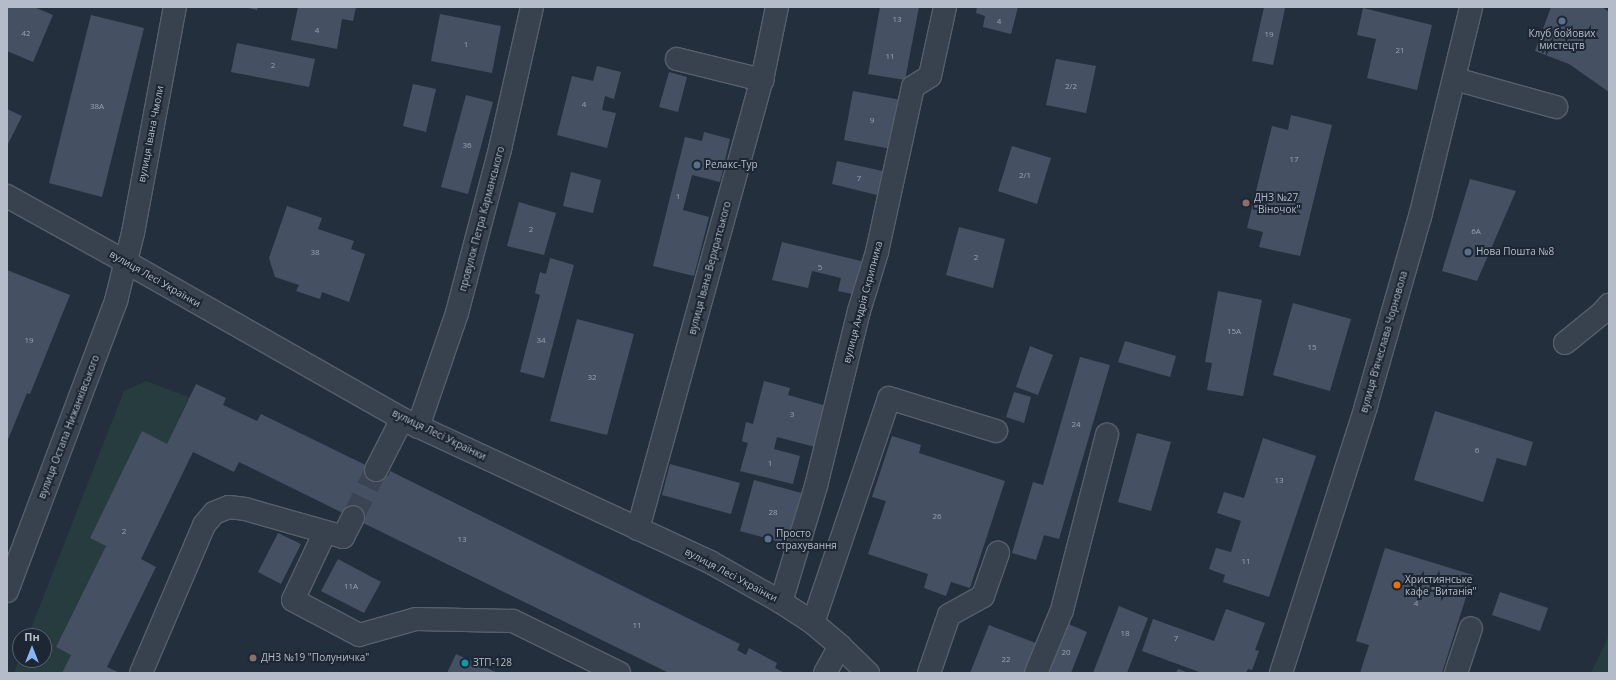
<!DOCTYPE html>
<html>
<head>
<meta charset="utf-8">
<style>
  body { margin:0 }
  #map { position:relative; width:1616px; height:680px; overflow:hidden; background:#242f3e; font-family:"Open Sans",sans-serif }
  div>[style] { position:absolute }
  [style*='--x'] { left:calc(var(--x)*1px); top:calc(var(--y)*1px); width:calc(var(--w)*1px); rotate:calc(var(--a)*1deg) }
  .green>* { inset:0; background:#263c3f }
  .building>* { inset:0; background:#455162 }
  .minor-tunnel>* { height:22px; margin-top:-11px; transform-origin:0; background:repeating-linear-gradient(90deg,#3a4453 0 22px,transparent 0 33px) }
  .roads { filter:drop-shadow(1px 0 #565f6c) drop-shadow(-1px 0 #565f6c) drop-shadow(0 1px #565f6c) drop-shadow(0 -1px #565f6c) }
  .minor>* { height:22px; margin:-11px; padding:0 11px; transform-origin:11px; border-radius:11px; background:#38414e }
  .dots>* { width:11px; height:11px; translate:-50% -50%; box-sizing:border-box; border:2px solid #1d2633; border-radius:50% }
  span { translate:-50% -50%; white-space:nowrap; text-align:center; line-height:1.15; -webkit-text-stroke:4px #1d2633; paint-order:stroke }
  .number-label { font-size:8px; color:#98a1af }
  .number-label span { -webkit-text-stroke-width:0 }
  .poi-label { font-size:10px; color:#b4bcc9 }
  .left { translate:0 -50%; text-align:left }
  .street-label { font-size:10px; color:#b4bcc9 }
  .frame { position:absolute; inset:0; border:8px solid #b4bcc9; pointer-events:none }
  .north { position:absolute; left:12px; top:628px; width:40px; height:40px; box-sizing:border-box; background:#1d2633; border:1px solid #59626f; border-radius:50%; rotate:0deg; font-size:11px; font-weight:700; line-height:16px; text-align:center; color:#b4bcc9 }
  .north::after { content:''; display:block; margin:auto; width:14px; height:18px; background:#8ab4f8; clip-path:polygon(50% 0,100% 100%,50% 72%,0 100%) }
</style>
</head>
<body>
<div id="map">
  <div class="green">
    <div style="clip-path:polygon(146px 381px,189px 397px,167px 444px,142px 432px,90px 538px,106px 546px,56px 647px,71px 655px,62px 673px,14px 673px,20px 657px,20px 660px,44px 660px,44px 636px,28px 636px,124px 391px)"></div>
    <div style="clip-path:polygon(1609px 635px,1609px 673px,1591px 673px)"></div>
  </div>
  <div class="building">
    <div style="clip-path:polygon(7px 7px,34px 7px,53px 15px,33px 62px,7px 51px)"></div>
    <div style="clip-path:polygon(244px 7px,258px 7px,257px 10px)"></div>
    <div style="clip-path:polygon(298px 7px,356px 7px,353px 21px,342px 19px,337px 49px,291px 40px)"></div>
    <div style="clip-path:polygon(880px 7px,919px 7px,905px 80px,868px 74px)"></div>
    <div style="clip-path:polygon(977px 7px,1018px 7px,1011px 34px,983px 27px,985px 16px,976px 13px)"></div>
    <div style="clip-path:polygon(1264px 7px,1285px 8px,1273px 65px,1252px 61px)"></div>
    <div style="clip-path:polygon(1551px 7px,1602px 7px,1609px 12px,1609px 92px,1569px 64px,1535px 51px)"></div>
    <div style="clip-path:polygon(1363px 8px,1432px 25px,1417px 90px,1367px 78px,1376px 39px,1357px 35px)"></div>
    <div style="clip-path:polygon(440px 14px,501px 26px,492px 73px,431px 61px)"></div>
    <div style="clip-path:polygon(91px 15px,144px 28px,102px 197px,49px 183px)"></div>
    <div style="clip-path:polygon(237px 43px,315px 59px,309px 87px,231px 72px)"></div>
    <div style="clip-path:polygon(1056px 59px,1096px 66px,1086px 113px,1046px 105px)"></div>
    <div style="clip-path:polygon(597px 66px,621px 72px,614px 99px,605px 96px,602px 110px,616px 113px,607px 148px,557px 135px,572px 76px,593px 81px)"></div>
    <div style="clip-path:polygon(669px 72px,687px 77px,678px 112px,659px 107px)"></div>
    <div style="clip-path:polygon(413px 84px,436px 89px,426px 132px,403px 126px)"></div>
    <div style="clip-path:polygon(853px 91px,901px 100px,891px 149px,844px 140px)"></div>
    <div style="clip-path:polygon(466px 95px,493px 102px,468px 194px,441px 187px)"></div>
    <div style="clip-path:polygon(7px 109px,22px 116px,7px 146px)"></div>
    <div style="clip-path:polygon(1291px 115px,1332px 125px,1300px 256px,1259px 247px,1263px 232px,1247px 228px,1272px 126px,1288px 130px)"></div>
    <div style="clip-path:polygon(704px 132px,730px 139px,720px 182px,692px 175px,683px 210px,709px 217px,694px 276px,653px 266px,685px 137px,702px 141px)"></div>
    <div style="clip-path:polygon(1012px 146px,1051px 158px,1037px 204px,998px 191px)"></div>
    <div style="clip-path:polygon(837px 161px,887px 172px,881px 196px,832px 184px)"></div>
    <div style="clip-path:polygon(571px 172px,601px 180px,593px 213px,563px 206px)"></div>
    <div style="clip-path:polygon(1470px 179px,1516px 191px,1477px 281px,1442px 271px)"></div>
    <div style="clip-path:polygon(519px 202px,556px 213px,544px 255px,507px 246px)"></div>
    <div style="clip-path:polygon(287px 206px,322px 218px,318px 229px,354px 241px,351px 249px,365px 254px,349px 302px,322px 292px,320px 299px,296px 291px,299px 285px,275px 277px,269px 258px)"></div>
    <div style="clip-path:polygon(959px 227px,1005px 239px,993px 288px,946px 275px)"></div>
    <div style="clip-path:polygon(782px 242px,865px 262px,857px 295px,838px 291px,841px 278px,812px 271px,808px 288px,772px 280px)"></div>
    <div style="clip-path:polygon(550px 258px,574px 265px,544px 378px,520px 372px,540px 295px,535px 293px,540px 272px,546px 274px)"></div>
    <div style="clip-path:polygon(7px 270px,70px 295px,30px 394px,27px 393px,7px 442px)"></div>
    <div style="clip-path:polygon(1218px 291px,1262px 300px,1243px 396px,1207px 390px,1212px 363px,1205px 362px)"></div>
    <div style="clip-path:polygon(1293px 303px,1351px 319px,1330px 391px,1273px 375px)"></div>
    <div style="clip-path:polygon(577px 319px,634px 334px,607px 435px,550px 421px)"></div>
    <div style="clip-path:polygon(1125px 341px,1176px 356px,1170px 377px,1118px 362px)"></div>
    <div style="clip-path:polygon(1030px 346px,1053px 355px,1038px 395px,1016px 387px)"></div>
    <div style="clip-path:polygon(1080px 357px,1110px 365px,1059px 539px,1044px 535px,1036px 560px,1012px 553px,1033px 482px,1043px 485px)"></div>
    <div style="clip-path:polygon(764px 381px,790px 388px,788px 395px,830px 407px,819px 448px,777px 437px,774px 449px,800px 456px,793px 484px,740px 471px,748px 443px,742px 441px,746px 422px,753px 424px)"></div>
    <div style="clip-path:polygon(196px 384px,226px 398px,223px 405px,257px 421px,261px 414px,388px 476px,390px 471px,740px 644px,737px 650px,746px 655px,749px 648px,777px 663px,775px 668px,785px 673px,669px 673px,239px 462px,234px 472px,193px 452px,141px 559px,156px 567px,107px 667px,120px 673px,62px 673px,71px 655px,56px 647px,106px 546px,90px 538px,142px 431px,167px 444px)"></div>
    <div style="clip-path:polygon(1014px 392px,1031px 397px,1024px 423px,1006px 417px)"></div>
    <div style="clip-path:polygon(1435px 411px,1533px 442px,1526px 466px,1497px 458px,1483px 502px,1414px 480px)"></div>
    <div style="clip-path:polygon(1137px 433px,1171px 442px,1151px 511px,1118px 502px)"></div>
    <div style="clip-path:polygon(892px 436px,921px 445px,919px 453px,1005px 481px,970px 588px,951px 582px,946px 596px,924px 588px,928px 574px,868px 554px,886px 501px,872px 497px)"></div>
    <div style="clip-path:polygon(1263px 438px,1316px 456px,1269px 597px,1223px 582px,1225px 575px,1209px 569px,1216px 548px,1231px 552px,1241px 521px,1217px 513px,1224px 492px,1244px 498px)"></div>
    <div style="clip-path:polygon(670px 464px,740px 483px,731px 514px,662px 495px)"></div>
    <div style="clip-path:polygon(754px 480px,805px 494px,791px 545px,740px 531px)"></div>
    <div style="clip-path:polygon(278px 533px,301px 544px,281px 584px,258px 572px)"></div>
    <div style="clip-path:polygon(1385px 548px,1473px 575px,1442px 673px,1360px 673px,1369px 645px,1356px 641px)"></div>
    <div style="clip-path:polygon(338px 559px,381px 582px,364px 613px,321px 591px)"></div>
    <div style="clip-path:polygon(1500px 592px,1548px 608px,1540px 631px,1492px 615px)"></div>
    <div style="clip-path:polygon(1119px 606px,1148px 618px,1127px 673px,1093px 673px)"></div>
    <div style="clip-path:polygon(1226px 609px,1265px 623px,1255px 650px,1259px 651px,1252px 670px,1248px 669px,1246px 673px,1202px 673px,1142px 651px,1153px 619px,1214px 641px)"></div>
    <div style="clip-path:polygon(1064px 622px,1087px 632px,1071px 673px,1044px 673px)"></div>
    <div style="clip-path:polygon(989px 625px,1041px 645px,1030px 673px,970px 673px)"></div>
    <div style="clip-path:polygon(456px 654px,498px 673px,447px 673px)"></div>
    <div style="clip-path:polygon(1178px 669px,1189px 673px,1176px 673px)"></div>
  </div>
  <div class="minor-tunnel">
    <div style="--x:353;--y:517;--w:52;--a:-63.9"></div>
  </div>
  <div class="roads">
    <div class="minor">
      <div style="--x:677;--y:59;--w:88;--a:13.9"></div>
      <div style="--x:1455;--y:79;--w:105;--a:15.5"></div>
      <div style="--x:7;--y:196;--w:136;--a:29"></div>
      <div style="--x:126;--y:262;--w:318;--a:29.6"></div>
      <div style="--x:402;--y:419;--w:340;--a:24.9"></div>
      <div style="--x:710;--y:562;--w:81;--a:29.4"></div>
      <div style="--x:781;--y:602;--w:38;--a:33"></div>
      <div style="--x:813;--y:623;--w:35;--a:40"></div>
      <div style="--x:840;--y:646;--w:39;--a:44"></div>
      <div style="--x:1565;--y:343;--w:48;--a:-39"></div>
      <div style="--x:1602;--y:313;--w:11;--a:-49"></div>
      <div style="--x:418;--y:427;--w:120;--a:-71.1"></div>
      <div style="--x:457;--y:313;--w:170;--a:-75.3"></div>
      <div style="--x:500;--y:149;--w:146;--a:-77.3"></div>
      <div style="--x:376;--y:470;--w:57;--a:-63"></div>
      <div style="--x:638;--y:529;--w:466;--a:-74.6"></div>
      <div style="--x:762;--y:80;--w:75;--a:-78.4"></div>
      <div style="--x:325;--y:532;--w:75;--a:115.2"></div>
      <div style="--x:293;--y:600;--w:75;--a:27.9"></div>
      <div style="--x:359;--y:635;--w:59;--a:-15.7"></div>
      <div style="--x:416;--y:619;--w:97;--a:1.2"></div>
      <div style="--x:513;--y:621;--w:118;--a:26.1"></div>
      <div style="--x:7;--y:591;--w:310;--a:-69.4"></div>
      <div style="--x:116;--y:301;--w:70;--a:-76"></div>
      <div style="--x:133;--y:233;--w:230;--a:-79.5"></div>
      <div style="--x:781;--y:602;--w:121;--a:-73.2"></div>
      <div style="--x:816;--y:486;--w:180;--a:-76.2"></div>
      <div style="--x:859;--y:311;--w:62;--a:-73"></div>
      <div style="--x:877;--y:252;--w:169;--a:-77.7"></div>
      <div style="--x:913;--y:87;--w:20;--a:-33"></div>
      <div style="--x:930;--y:76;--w:71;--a:-77.7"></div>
      <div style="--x:813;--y:623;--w:237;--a:-71.3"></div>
      <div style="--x:889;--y:398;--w:112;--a:17.1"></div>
      <div style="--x:141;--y:673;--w:161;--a:-66.9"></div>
      <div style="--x:204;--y:525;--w:16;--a:-50"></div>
      <div style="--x:214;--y:513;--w:16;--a:-22"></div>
      <div style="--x:229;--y:507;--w:16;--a:7"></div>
      <div style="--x:245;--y:509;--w:102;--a:15.9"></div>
      <div style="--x:343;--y:537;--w:22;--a:-63"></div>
      <div style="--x:825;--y:673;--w:31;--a:-61"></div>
      <div style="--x:929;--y:673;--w:61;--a:-71"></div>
      <div style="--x:949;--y:615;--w:39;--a:-29"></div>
      <div style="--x:983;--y:596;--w:46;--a:-70.8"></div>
      <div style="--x:1036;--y:673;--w:68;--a:-67.6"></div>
      <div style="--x:1062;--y:610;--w:181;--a:-75.6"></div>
      <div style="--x:1281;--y:673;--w:280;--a:-72.3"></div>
      <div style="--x:1366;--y:406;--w:197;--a:-74.1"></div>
      <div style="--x:1420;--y:217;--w:216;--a:-76.3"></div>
      <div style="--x:1456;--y:673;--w:47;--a:-71.6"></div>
    </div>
  </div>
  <div class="dots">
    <div style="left:1562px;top:21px;background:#5c6f8a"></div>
    <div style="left:697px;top:165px;background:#5c6f8a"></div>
    <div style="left:1246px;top:203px;background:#8d6e63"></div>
    <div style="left:1468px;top:252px;background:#5c6f8a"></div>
    <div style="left:768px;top:539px;background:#5c6f8a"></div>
    <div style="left:1397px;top:585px;background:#e8710a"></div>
    <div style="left:253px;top:658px;background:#8d6e63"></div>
    <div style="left:465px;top:663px;background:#0f9aa8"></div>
  </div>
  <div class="number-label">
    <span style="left:897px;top:19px">13</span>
    <span style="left:999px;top:21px">4</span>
    <span style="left:317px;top:30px">4</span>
    <span style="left:26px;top:33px">42</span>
    <span style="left:1269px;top:34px">19</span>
    <span style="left:466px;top:44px">1</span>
    <span style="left:1400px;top:50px">21</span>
    <span style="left:890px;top:56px">11</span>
    <span style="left:273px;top:65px">2</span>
    <span style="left:1071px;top:86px">2/2</span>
    <span style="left:584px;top:104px">4</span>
    <span style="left:97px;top:106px">38А</span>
    <span style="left:872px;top:120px">9</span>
    <span style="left:467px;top:145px">36</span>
    <span style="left:1294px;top:159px">17</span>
    <span style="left:1025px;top:175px">2/1</span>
    <span style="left:859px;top:178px">7</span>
    <span style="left:678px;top:196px">1</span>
    <span style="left:531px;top:229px">2</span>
    <span style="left:1476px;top:231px">6А</span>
    <span style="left:315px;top:252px">38</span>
    <span style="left:976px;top:257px">2</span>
    <span style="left:820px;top:267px">5</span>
    <span style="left:1234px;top:331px">15А</span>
    <span style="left:29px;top:340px">19</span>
    <span style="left:541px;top:340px">34</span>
    <span style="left:1312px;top:347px">15</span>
    <span style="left:592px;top:377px">32</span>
    <span style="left:792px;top:414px">3</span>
    <span style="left:1076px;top:424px">24</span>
    <span style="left:1477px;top:450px">6</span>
    <span style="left:770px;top:463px">1</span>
    <span style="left:1279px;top:480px">13</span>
    <span style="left:773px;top:512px">28</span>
    <span style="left:937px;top:516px">26</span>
    <span style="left:124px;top:531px">2</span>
    <span style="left:462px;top:539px">13</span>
    <span style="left:1246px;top:561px">11</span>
    <span style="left:351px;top:586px">11А</span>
    <span style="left:1416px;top:603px">4</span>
    <span style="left:637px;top:625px">11</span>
    <span style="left:1125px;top:633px">18</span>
    <span style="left:1176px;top:638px">7</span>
    <span style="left:1066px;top:652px">20</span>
    <span style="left:1006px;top:659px">22</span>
  </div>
  <div class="poi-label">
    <span style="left:1562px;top:39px">Клуб бойових<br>мистецтв</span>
    <span class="left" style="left:705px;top:165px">Релакс-Тур</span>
    <span class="left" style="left:1254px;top:203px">ДНЗ №27<br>"Віночок"</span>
    <span class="left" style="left:1476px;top:252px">Нова Пошта №8</span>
    <span class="left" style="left:776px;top:539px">Просто<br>страхування</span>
    <span class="left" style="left:1405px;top:585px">Християнське<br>кафе "Витанія"</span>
    <span class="left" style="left:261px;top:658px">ДНЗ №19 "Полуничка"</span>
    <span class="left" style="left:473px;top:663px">ЗТП-128</span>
  </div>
  <div class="street-label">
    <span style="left:151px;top:134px;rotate:-79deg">вулиця Івана Чмоли</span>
    <span style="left:482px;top:219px;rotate:-75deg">провулок Петра Карманського</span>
    <span style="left:710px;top:268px;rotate:-75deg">вулиця Івана Верхратського</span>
    <span style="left:155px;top:279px;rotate:30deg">вулиця Лесі Українки</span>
    <span style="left:863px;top:302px;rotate:-75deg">вулиця Андрія Скрипника</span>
    <span style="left:1384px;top:342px;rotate:-74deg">вулиця Вʼячеслава Чорновола</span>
    <span style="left:69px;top:427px;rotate:-69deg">вулиця Остапа Нижанківського</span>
    <span style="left:439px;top:435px;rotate:26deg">вулиця Лесі Українки</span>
    <span style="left:731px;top:575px;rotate:28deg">вулиця Лесі Українки</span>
  </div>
  <div class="frame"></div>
  <div class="north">Пн</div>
</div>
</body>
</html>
